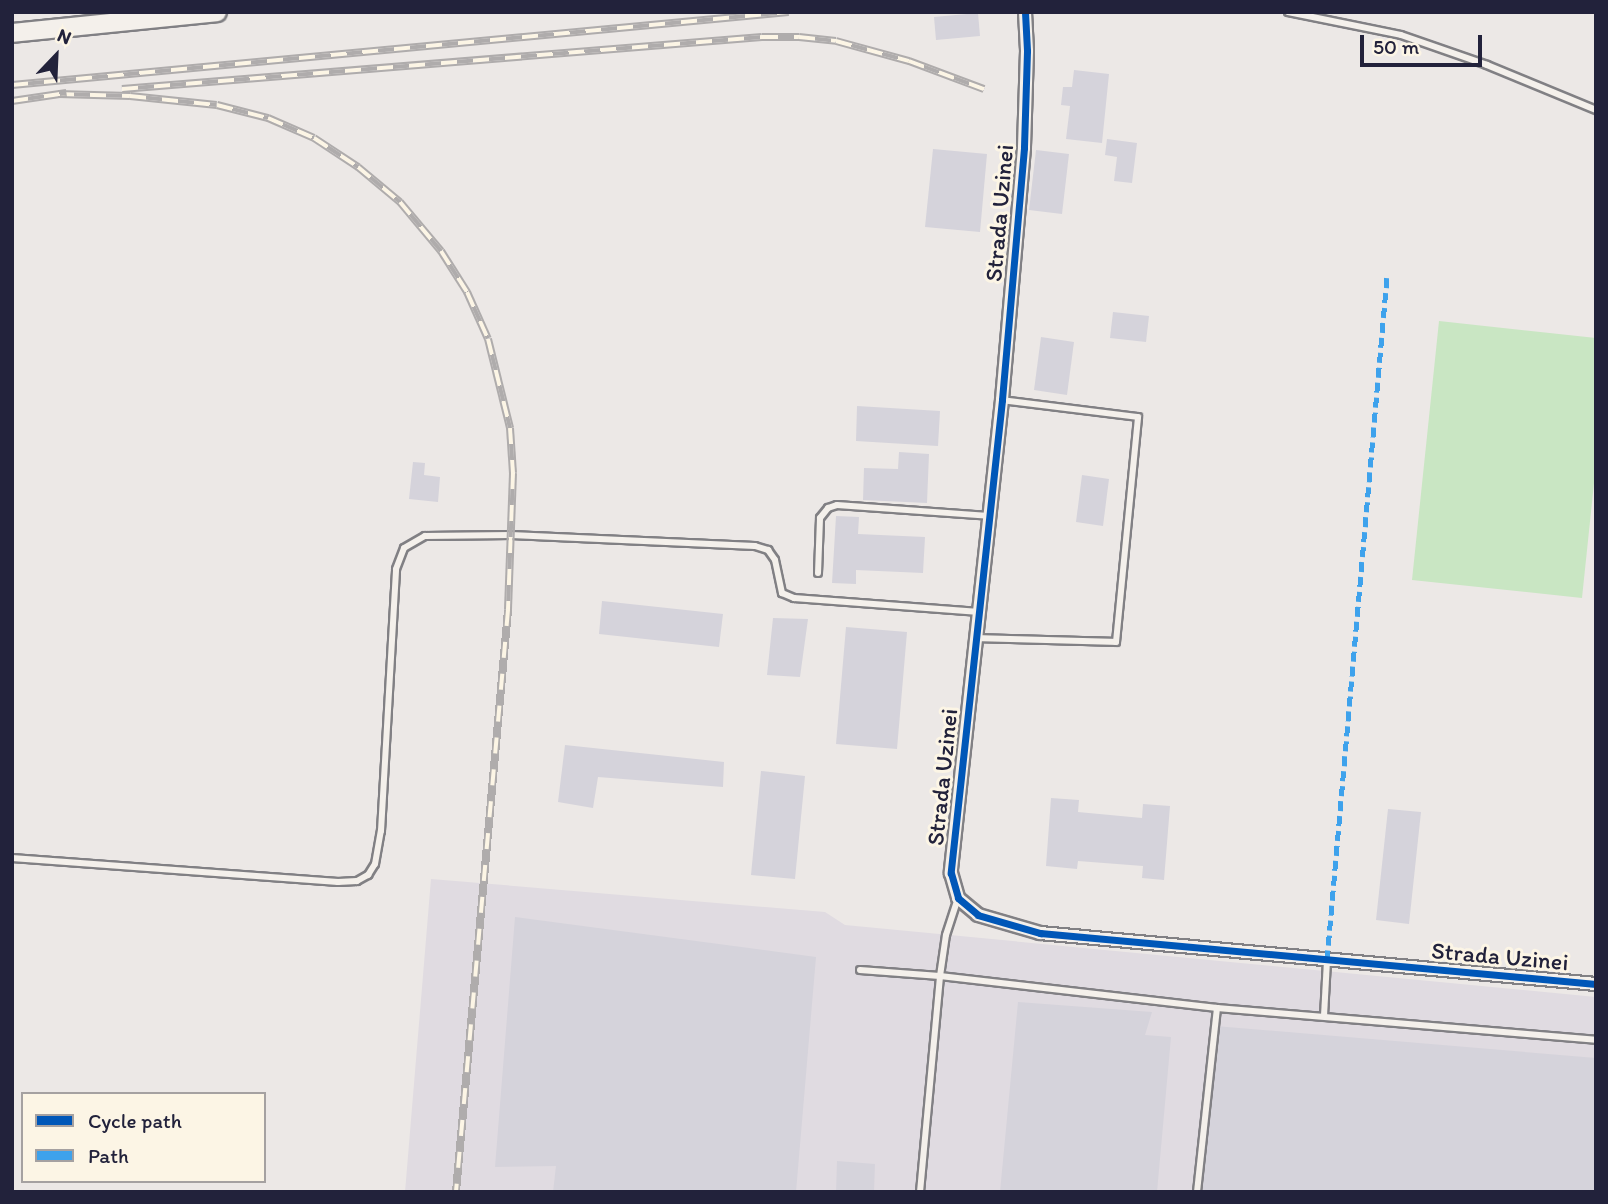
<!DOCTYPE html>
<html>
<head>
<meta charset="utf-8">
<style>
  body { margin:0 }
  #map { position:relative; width:1608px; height:1204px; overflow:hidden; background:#ece8e6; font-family:Itim,sans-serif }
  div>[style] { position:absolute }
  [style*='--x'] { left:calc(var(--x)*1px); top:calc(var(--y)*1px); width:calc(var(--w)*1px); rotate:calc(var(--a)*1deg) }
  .built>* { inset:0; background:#e0dbe1 }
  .green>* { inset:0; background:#c9e6c3 }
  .building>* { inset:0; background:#d5d3db }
  .roads { filter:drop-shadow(2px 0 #818084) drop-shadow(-2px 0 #818084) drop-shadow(0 2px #818084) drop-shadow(0 -2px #818084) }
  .service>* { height:6px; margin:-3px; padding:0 3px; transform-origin:3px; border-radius:3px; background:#f4f0eb }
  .minor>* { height:12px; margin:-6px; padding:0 6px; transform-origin:6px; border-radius:6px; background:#f4f0eb }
  .secondary>* { height:18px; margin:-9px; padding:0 9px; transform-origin:9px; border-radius:9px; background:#f4f0eb }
  .rail>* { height:8px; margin-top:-4px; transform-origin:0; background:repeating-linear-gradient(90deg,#fcf5e5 0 16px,#afacac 0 32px); box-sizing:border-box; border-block:2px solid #afacac }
  .quiet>* { height:5px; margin-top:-2.5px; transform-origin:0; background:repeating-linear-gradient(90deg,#3ea2ec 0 10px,transparent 0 15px) }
  .cycleway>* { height:7px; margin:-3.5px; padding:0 3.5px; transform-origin:3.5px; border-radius:3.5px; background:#0057b8 }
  span { translate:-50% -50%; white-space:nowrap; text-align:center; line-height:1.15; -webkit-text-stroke:6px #fcf5e5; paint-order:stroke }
  .street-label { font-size:24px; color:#22223b }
  .frame { position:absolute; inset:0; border:14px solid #22223b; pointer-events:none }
  .legend { position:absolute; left:21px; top:1092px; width:245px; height:91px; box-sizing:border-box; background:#fcf5e5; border:2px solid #a5a1a1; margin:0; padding:9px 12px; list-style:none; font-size:21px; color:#22223b }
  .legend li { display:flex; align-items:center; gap:14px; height:35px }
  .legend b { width:35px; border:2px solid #a5a1a1 }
  .north { position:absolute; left:21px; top:21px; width:70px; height:70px; -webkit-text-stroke:5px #fcf5e5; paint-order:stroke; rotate:23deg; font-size:19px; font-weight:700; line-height:28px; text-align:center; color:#22223b }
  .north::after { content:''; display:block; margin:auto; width:24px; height:32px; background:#22223b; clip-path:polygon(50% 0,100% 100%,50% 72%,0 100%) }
  .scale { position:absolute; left:1360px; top:35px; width:122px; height:32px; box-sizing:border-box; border:4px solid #22223b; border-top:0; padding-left:9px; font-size:21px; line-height:24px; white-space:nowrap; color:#22223b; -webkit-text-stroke:5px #fcf5e5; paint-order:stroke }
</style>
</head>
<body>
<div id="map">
  <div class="built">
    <div style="clip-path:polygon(431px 879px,825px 912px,845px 925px,1596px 997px,1596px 1192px,405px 1192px)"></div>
  </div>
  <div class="green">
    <div style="clip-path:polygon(1439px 321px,1596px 338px,1596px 464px,1582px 598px,1412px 580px)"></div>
  </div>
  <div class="building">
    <div style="clip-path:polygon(978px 13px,980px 36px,936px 40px,934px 17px)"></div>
    <div style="clip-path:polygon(1074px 70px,1109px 74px,1102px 143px,1066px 139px,1070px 106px,1061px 105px,1063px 87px,1072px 87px)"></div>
    <div style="clip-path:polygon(1107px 139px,1137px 143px,1132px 183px,1114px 181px,1117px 157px,1105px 155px)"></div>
    <div style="clip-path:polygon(933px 149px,987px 154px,980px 232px,925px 227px)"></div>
    <div style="clip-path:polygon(1036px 150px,1069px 154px,1062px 214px,1029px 210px)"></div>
    <div style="clip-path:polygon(1113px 312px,1149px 316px,1146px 342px,1110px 338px)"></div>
    <div style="clip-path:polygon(1041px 337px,1074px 342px,1067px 395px,1034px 390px)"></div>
    <div style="clip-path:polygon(857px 406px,940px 411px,938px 446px,856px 441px)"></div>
    <div style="clip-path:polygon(899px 452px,929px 454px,927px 503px,863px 500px,864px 468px,898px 469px)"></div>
    <div style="clip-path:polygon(413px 462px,425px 463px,424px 475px,440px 477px,438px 502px,409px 499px)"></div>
    <div style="clip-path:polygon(1082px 475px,1109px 479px,1103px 526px,1076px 522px)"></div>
    <div style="clip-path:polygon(836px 516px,859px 517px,858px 534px,925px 537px,923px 573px,856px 570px,856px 584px,832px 583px)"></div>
    <div style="clip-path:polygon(602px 601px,723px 614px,719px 647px,599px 634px)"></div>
    <div style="clip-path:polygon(773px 618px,808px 619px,800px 677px,767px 675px)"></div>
    <div style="clip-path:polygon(846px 627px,907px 632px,897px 749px,836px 744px)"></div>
    <div style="clip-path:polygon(565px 745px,724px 762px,723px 787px,598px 777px,593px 808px,558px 802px)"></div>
    <div style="clip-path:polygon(761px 771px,805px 776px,795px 879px,751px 875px)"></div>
    <div style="clip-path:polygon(1051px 798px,1079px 800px,1078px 812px,1142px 818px,1143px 804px,1170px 806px,1164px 880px,1142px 878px,1143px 866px,1078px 861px,1077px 869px,1046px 866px)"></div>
    <div style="clip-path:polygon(1388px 809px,1421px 812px,1409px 924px,1376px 920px)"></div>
    <div style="clip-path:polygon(515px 917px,816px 957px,796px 1192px,553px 1192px,556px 1166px,495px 1167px)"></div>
    <div style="clip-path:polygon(1018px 1002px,1152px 1012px,1145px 1035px,1171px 1037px,1157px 1192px,1000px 1192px)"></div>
    <div style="clip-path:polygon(1215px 1026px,1596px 1058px,1596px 1192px,1197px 1192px)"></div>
    <div style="clip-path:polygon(837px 1161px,875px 1164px,874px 1192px,836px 1192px)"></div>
  </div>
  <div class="roads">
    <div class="service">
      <div style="--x:1288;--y:12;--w:115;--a:11.5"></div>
      <div style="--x:1401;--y:35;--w:91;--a:19.2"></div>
      <div style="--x:1487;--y:65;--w:118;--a:22.4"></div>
      <div style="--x:818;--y:573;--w:55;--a:-87.9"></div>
      <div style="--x:820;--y:518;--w:13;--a:-51"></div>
      <div style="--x:828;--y:508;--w:9;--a:-18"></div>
      <div style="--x:837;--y:505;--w:152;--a:4.1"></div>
      <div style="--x:977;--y:638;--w:139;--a:1.6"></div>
      <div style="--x:1116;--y:642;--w:226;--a:-84.4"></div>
      <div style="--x:1138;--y:417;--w:137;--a:-172.9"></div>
      <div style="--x:12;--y:858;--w:327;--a:4.2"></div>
      <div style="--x:338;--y:882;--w:19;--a:-3"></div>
      <div style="--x:357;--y:881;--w:13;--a:-29"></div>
      <div style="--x:368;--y:875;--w:13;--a:-58"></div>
      <div style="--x:375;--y:864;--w:34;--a:-80"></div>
      <div style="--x:381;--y:831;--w:262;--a:-86.7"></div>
      <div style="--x:396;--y:569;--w:22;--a:-69"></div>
      <div style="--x:404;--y:548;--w:24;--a:-30"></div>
      <div style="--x:425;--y:536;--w:86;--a:-0.7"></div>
      <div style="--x:511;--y:535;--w:244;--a:2.6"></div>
      <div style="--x:755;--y:546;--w:14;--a:17"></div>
      <div style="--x:768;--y:550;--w:12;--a:55"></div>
      <div style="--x:775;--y:560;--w:34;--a:78"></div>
      <div style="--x:782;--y:593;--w:13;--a:23"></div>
      <div style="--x:794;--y:598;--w:186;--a:4.3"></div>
      <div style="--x:860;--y:970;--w:80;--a:4.3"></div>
      <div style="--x:940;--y:976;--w:279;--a:6.6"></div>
      <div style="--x:1217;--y:1008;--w:380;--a:4.8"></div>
      <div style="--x:1324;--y:1016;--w:56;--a:-86.9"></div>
      <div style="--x:920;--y:1192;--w:217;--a:-84.7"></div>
      <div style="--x:940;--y:976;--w:41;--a:-81.7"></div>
      <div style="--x:946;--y:935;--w:39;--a:-72"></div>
      <div style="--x:1197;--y:1192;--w:185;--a:-83.8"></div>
    </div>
    <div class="minor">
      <div style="--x:1025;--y:12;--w:39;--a:87"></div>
      <div style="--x:1027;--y:51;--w:97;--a:91.8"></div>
      <div style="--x:1024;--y:148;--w:253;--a:95"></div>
      <div style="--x:1002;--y:400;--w:476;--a:96.2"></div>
      <div style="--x:951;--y:873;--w:26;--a:74"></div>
      <div style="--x:958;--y:898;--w:26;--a:40"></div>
      <div style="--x:978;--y:915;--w:65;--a:16.2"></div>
      <div style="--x:1040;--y:933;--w:558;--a:5.24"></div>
    </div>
    <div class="secondary">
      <div style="--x:12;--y:33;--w:206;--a:-5.8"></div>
    </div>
  </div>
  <div class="rail">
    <div style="--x:12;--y:85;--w:780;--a:-5.37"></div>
    <div style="--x:122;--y:89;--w:642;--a:-4.65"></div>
    <div style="--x:762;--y:37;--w:37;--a:0"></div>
    <div style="--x:799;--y:37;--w:37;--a:6"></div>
    <div style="--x:836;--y:41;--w:76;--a:15.3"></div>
    <div style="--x:909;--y:61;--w:80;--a:20.5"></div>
    <div style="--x:58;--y:94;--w:72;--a:1.6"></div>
    <div style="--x:130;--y:96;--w:87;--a:5.9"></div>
    <div style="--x:217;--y:105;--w:53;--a:14.3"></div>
    <div style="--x:268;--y:118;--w:50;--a:23.5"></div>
    <div style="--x:314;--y:138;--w:53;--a:33.4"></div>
    <div style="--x:358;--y:167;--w:55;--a:39.8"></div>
    <div style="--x:400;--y:202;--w:64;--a:50.1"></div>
    <div style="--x:441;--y:251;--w:49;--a:57.6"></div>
    <div style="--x:467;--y:292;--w:51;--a:65.9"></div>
    <div style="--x:488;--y:339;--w:92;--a:76.1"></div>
    <div style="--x:510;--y:428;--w:45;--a:86.2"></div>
    <div style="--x:513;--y:473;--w:137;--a:92.1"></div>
    <div style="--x:508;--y:610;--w:584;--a:95.11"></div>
    <div style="--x:12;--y:101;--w:55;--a:-8.4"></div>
  </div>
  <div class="quiet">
    <div style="--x:1327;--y:960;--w:686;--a:-84.98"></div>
  </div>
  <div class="cycleway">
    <div style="--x:1025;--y:12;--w:39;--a:87"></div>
    <div style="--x:1027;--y:51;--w:97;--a:91.8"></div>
    <div style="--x:1024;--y:148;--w:253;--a:95"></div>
    <div style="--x:1002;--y:400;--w:476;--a:96.2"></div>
    <div style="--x:951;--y:873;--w:26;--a:74"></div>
    <div style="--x:958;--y:898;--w:26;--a:40"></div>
    <div style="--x:978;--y:915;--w:65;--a:16.2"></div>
    <div style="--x:1040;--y:933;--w:558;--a:5.24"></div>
  </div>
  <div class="street-label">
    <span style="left:999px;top:213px;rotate:-85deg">Strada Uzinei</span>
    <span style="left:942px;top:777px;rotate:-84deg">Strada Uzinei</span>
    <span style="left:1500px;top:956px;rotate:5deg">Strada Uzinei</span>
  </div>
  <div class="frame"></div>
  <ul class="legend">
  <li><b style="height:9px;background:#0057b8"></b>Cycle path</li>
  <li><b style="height:9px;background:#3ea2ec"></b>Path</li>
  </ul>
  <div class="north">N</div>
  <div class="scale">50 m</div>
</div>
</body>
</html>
